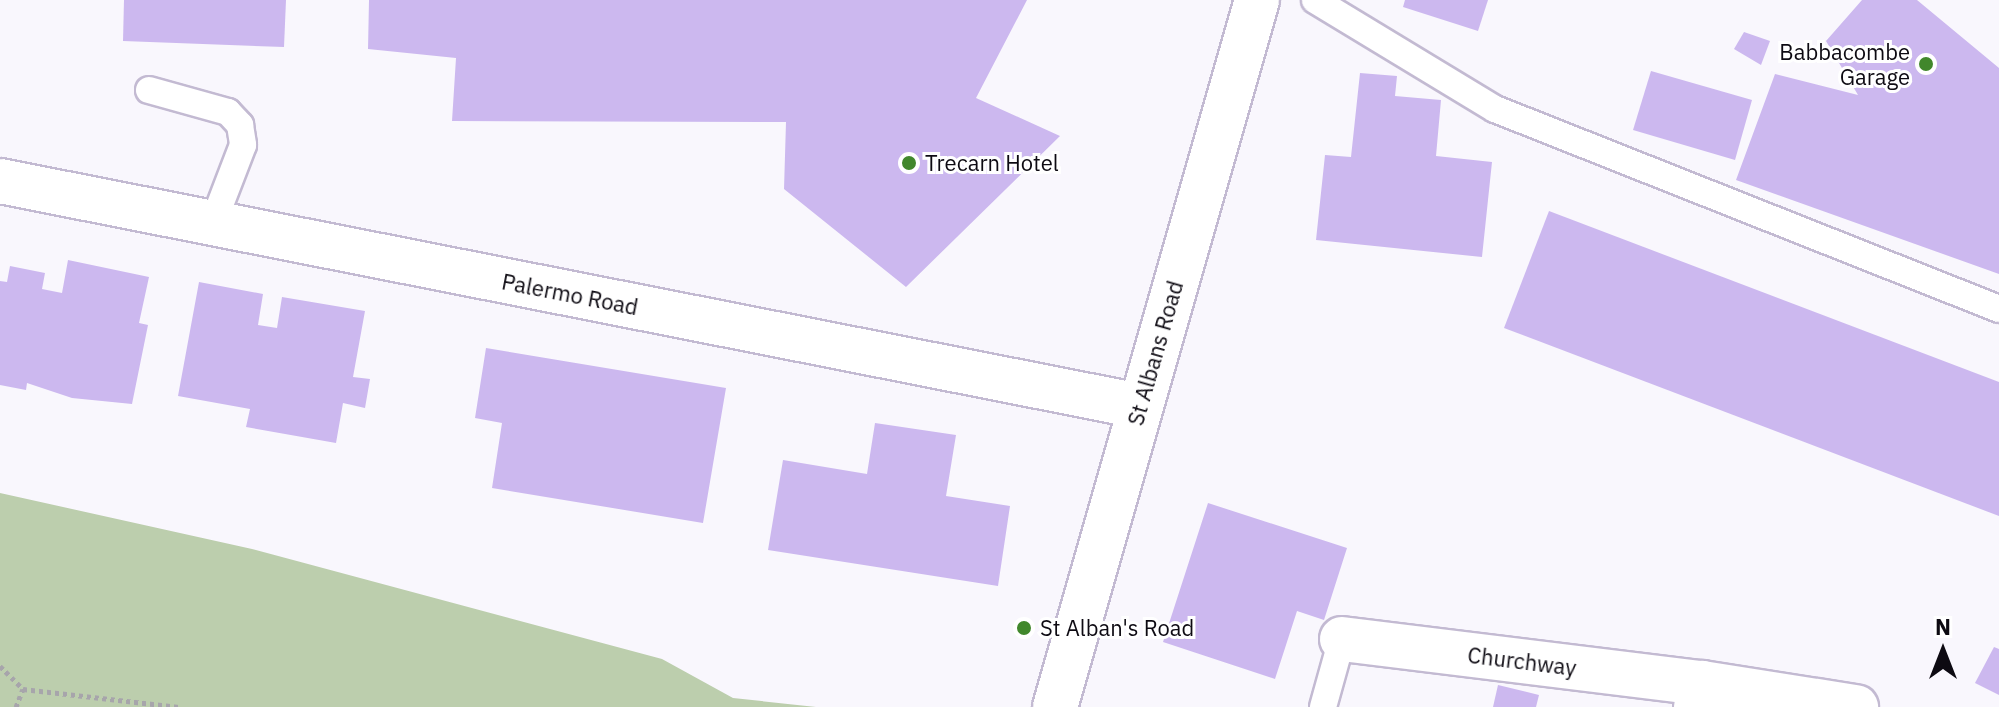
<!DOCTYPE html>
<html>
<head>
<meta charset="utf-8">
<style>
  body { margin:0 }
  #map { position:relative; width:1999px; height:707px; overflow:hidden; background:#f9f7fd; font-family:"IBM Plex Sans",sans-serif }
  div>[style] { position:absolute }
  [style*='--x'] { left:calc(var(--x)*1px); top:calc(var(--y)*1px); width:calc(var(--w)*1px); rotate:calc(var(--a)*1deg) }
  .green>* { inset:0; background:#bccead }
  .building>* { inset:0; background:#ccb8ef }
  .path>* { height:5px; margin-top:-2.5px; transform-origin:0; background:repeating-linear-gradient(90deg,#a7a5ab 0 4px,transparent 0 8px) }
  .roads { filter:drop-shadow(2px 0 #c3bad2) drop-shadow(-2px 0 #c3bad2) drop-shadow(0 2px #c3bad2) drop-shadow(0 -2px #c3bad2) }
  .service>* { height:26px; margin:-13px; padding:0 13px; transform-origin:13px; border-radius:13px; background:#fff }
  .minor>* { height:44px; margin:-22px; padding:0 22px; transform-origin:22px; border-radius:22px; background:#fff }
  .dots>* { width:22px; height:22px; translate:-50% -50%; box-sizing:border-box; border:4px solid #fff; border-radius:50% }
  span { translate:-50% -50%; white-space:nowrap; text-align:center; line-height:1.15; -webkit-text-stroke:6px #fff; paint-order:stroke }
  .poi-label { font-size:22px; color:#0d0a12 }
  .right { translate:-100% -50%; text-align:right }
  .left { translate:0 -50%; text-align:left }
  .street-label { font-size:22px; color:#0d0a12 }
  .north { position:absolute; left:1903px; top:611px; width:80px; height:80px; -webkit-text-stroke:6px #fff; paint-order:stroke; rotate:0deg; font-size:22px; font-weight:700; line-height:32px; text-align:center; color:#0d0a12 }
  .north::after { content:''; display:block; margin:auto; width:28px; height:36px; background:#0d0a12; clip-path:polygon(50% 0,100% 100%,50% 72%,0 100%) }
</style>
</head>
<body>
<div id="map">
  <div class="green">
    <div style="clip-path:polygon(0 493px,252px 549px,662px 659px,733px 698px,816px 707px,0 707px)"></div>
  </div>
  <div class="building">
    <div style="clip-path:polygon(124px 0,286px 0,284px 47px,123px 41px)"></div>
    <div style="clip-path:polygon(369px 0,1027px 0,976px 98px,1060px 136px,906px 287px,784px 189px,786px 122px,452px 121px,456px 58px,368px 49px)"></div>
    <div style="clip-path:polygon(1405px 0,1488px 0,1478px 31px,1403px 7px)"></div>
    <div style="clip-path:polygon(1862px 0,1917px 0,1999px 68px,1999px 274px,1736px 180px,1775px 74px,1858px 95px,1826px 41px)"></div>
    <div style="clip-path:polygon(1744px 32px,1770px 41px,1761px 65px,1734px 49px)"></div>
    <div style="clip-path:polygon(1651px 71px,1752px 100px,1735px 160px,1633px 130px)"></div>
    <div style="clip-path:polygon(1360px 73px,1397px 76px,1395px 96px,1441px 100px,1436px 156px,1492px 162px,1482px 257px,1316px 240px,1325px 155px,1351px 157px)"></div>
    <div style="clip-path:polygon(1549px 211px,1999px 382px,1999px 516px,1504px 328px)"></div>
    <div style="clip-path:polygon(68px 260px,149px 277px,139px 323px,148px 325px,132px 404px,72px 398px,27px 383px,26px 390px,0 385px,0 281px,7px 282px,10px 266px,45px 273px,42px 289px,62px 293px)"></div>
    <div style="clip-path:polygon(199px 282px,263px 294px,258px 325px,277px 328px,282px 297px,365px 311px,353px 377px,370px 379px,365px 408px,343px 403px,336px 443px,246px 427px,250px 409px,178px 396px)"></div>
    <div style="clip-path:polygon(486px 348px,726px 388px,703px 523px,492px 488px,502px 423px,475px 418px)"></div>
    <div style="clip-path:polygon(875px 423px,956px 435px,946px 496px,1010px 506px,998px 586px,768px 550px,783px 460px,867px 474px)"></div>
    <div style="clip-path:polygon(1208px 503px,1347px 548px,1324px 620px,1297px 611px,1275px 679px,1163px 642px)"></div>
    <div style="clip-path:polygon(1994px 647px,1999px 649px,1999px 695px,1975px 683px)"></div>
    <div style="clip-path:polygon(1498px 685px,1539px 695px,1536px 707px,1493px 707px)"></div>
  </div>
  <div class="path">
    <div style="--x:0;--y:666;--w:33;--a:45"></div>
    <div style="--x:23;--y:689;--w:157;--a:6.6"></div>
    <div style="--x:16;--y:707;--w:19;--a:-69"></div>
  </div>
  <div class="roads">
    <div class="service">
      <div style="--x:1315;--y:0;--w:210;--a:31.2"></div>
      <div style="--x:1495;--y:109;--w:542;--a:21.64"></div>
      <div style="--x:149;--y:90;--w:82;--a:15.6"></div>
      <div style="--x:228;--y:112;--w:18;--a:47"></div>
      <div style="--x:240;--y:125;--w:20;--a:81"></div>
      <div style="--x:243;--y:145;--w:84;--a:111"></div>
      <div style="--x:1323;--y:707;--w:71;--a:-74.4"></div>
    </div>
    <div class="minor">
      <div style="--x:0;--y:181;--w:1161;--a:11.17"></div>
      <div style="--x:1342;--y:639;--w:363;--a:7"></div>
      <div style="--x:1055;--y:707;--w:735;--a:-74.05"></div>
      <div style="--x:1696;--y:707;--w:25;--a:-76"></div>
      <div style="--x:1702;--y:683;--w:156;--a:8.9"></div>
    </div>
  </div>
  <div class="dots">
    <div style="left:1926px;top:64px;background:#41872c"></div>
    <div style="left:909px;top:163px;background:#41872c"></div>
    <div style="left:1024px;top:628px;background:#41872c"></div>
  </div>
  <div class="poi-label">
    <span class="right" style="left:1910px;top:64px">Babbacombe<br>Garage</span>
    <span class="left" style="left:925px;top:163px">Trecarn Hotel</span>
    <span class="left" style="left:1040px;top:628px">St Alban's Road</span>
  </div>
  <div class="street-label">
    <span style="left:570px;top:294px;rotate:11deg">Palermo Road</span>
    <span style="left:1155px;top:353px;rotate:-74deg">St Albans Road</span>
    <span style="left:1522px;top:661px;rotate:7deg">Churchway</span>
  </div>
  <div class="north">N</div>
</div>
</body>
</html>
